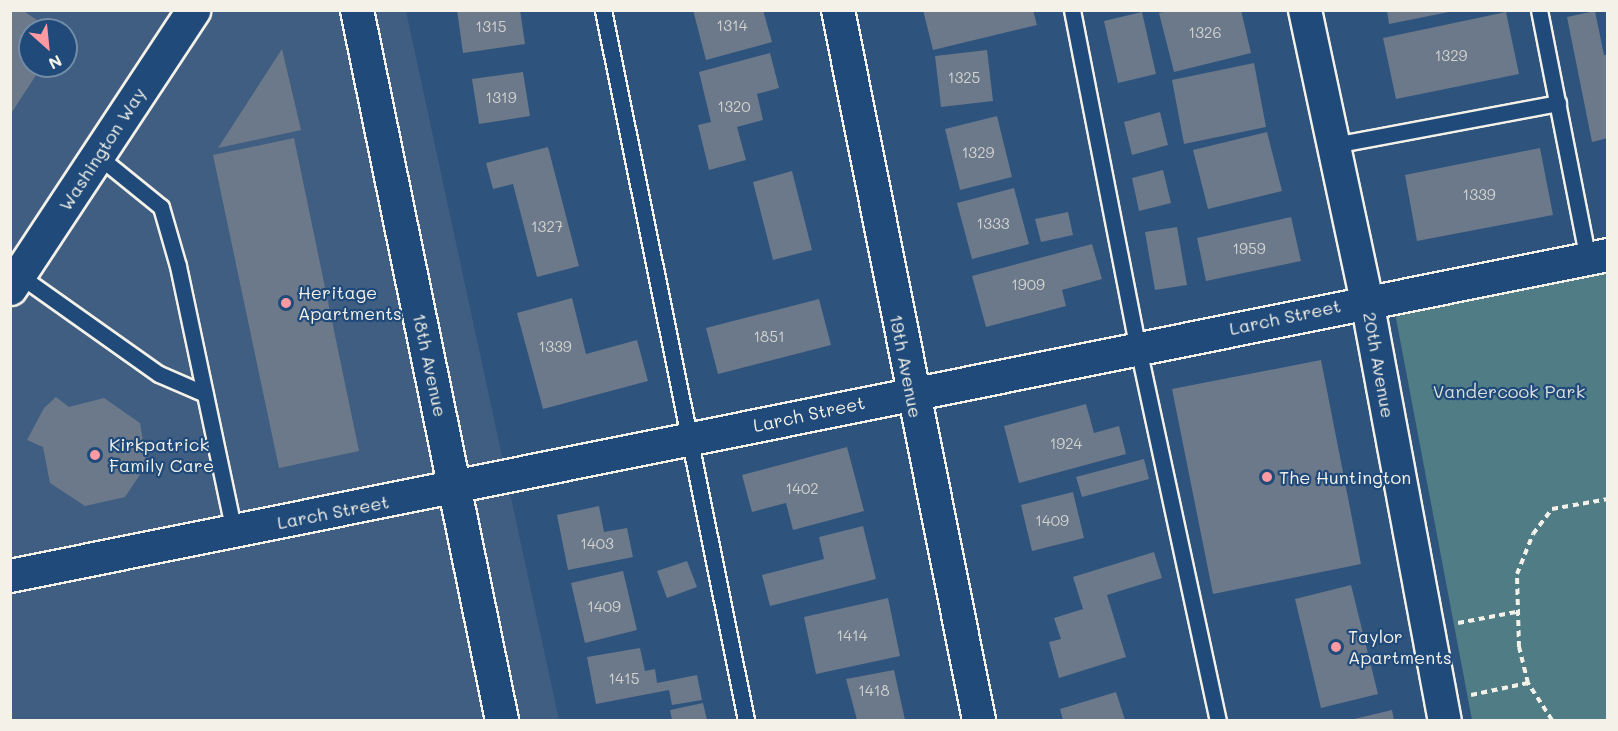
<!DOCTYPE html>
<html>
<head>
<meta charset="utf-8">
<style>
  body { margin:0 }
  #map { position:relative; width:1618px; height:731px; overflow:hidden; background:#2e537d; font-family:Mali,sans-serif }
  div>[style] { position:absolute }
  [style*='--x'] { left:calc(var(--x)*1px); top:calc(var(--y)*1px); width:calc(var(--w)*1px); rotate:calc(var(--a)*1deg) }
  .built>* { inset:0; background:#405e81 }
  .green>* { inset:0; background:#4f7c85 }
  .building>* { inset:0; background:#6b798a }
  .path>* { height:4px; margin-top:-2px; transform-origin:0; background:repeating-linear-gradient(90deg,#f4f1e8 0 6px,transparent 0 10.5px) }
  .roads { filter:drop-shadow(2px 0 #f4f1e8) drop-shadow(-2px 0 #f4f1e8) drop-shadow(0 2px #f4f1e8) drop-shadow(0 -2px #f4f1e8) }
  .service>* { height:15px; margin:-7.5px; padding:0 7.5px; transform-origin:7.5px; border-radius:7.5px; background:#1f4a7a }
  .minor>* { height:32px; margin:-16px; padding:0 16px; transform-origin:16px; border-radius:16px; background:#1f4a7a }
  .secondary>* { height:33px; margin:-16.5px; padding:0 16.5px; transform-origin:16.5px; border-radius:16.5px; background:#1f4a7a }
  .dots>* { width:16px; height:16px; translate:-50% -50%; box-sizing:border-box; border:3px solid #1f4a7a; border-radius:50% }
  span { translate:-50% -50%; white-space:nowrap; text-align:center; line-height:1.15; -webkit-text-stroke:4.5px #1f4a7a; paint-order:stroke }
  .number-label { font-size:15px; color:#d2d3d0 }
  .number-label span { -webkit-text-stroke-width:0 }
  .street-label { font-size:18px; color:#f4f1e8 }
  .poi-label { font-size:18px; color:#f4f1e8 }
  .left { translate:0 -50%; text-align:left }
  .park-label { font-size:18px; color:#dbdfd9 }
  .frame { position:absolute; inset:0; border:12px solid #f4f1e8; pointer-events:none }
  .north { position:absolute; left:18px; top:18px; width:60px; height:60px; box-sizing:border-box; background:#1f4a7a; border:2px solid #748da6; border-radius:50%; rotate:153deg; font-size:16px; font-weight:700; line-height:24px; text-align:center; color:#f4f1e8 }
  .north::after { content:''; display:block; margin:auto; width:21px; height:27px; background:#ff9aa2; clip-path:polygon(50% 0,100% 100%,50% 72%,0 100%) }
</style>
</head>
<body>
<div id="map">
  <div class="built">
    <div style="clip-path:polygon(evenodd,10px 11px,406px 11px,559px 720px,11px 720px,10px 11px,30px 30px,66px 30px,66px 66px,30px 66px,30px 30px)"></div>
  </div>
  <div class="green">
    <div style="clip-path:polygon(1607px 272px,1607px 720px,1472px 720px,1395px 313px)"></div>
  </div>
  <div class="building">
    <div style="clip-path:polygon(10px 10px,22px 10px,49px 28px,30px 30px,30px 66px,42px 66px,12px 112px)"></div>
    <div style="clip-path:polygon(457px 10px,520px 10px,525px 44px,463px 53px)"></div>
    <div style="clip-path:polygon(693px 10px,763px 10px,772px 42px,706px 60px)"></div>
    <div style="clip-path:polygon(923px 10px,1033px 10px,1037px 25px,933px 50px)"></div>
    <div style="clip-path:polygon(1171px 10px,1241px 10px,1251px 53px,1174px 72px,1159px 13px)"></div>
    <div style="clip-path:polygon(1387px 10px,1449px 10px,1449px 12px,1389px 24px)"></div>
    <div style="clip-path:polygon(1595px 11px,1604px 55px,1608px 55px,1608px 138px,1592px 142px,1567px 17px)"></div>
    <div style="clip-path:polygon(1142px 12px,1156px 74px,1118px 83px,1104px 21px)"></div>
    <div style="clip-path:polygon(1506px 12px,1519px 74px,1396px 99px,1383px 38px)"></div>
    <div style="clip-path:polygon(282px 49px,301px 130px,218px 148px)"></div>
    <div style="clip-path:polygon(987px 50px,993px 101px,941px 107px,935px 56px)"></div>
    <div style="clip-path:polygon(770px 53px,779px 88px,757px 94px,763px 120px,737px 127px,746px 160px,709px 170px,698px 125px,711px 122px,699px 72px)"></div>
    <div style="clip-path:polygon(1254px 63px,1266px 127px,1184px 144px,1172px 80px)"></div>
    <div style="clip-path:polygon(523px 72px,530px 116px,479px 124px,472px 79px)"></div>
    <div style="clip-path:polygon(1160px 112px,1168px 145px,1132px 155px,1124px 122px)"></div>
    <div style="clip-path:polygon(997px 116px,1012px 177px,960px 190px,945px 129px)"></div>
    <div style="clip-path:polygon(1267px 132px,1282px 191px,1208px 209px,1193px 150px)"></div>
    <div style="clip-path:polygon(294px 138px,359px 451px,279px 468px,213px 155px)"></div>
    <div style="clip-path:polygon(548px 147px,579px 266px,537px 277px,513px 184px,493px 189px,486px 163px)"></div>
    <div style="clip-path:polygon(1540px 148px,1553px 215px,1417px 241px,1405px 175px)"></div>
    <div style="clip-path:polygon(1163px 170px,1171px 203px,1139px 211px,1132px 178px)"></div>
    <div style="clip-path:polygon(792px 171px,812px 250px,773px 260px,753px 182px)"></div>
    <div style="clip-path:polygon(1014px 188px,1029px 244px,972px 259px,957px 203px)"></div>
    <div style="clip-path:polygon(1068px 212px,1073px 235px,1041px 242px,1035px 219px)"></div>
    <div style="clip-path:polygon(1291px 217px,1301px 261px,1206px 281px,1197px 238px)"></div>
    <div style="clip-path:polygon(1177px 227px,1187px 285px,1155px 290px,1145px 232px)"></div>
    <div style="clip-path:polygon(1092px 244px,1102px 279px,1062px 290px,1066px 306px,986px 327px,972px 276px)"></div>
    <div style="clip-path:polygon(572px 298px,586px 354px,637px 340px,648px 381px,543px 409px,517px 313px)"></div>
    <div style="clip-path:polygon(819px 299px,831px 345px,718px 374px,706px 328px)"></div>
    <div style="clip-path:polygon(1321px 360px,1361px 564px,1213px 594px,1172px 389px)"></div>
    <div style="clip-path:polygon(56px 397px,69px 407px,104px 398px,140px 423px,147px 464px,125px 497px,85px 506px,50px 483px,43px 447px,27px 440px,44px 408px)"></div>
    <div style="clip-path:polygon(1086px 404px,1094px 433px,1119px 426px,1126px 454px,1019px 483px,1004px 426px)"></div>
    <div style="clip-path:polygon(847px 447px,864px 511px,793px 530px,786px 503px,752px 512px,742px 475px)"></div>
    <div style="clip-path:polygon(1144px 459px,1149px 479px,1082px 497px,1076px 477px)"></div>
    <div style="clip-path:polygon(1073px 492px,1084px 538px,1032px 551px,1021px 505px)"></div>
    <div style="clip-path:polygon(599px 506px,604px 532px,627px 528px,633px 557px,568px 570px,557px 515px)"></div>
    <div style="clip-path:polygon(863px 526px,876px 579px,770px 606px,762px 575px,824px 559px,819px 537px)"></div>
    <div style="clip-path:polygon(1154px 552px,1162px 578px,1107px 595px,1126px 657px,1059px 678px,1049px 642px,1061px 639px,1054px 618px,1083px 609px,1073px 577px)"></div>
    <div style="clip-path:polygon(687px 561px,697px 587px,667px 598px,657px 571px)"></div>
    <div style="clip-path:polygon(623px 571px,637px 630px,585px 643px,571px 583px)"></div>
    <div style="clip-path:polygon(1351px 585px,1378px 694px,1321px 708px,1295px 599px)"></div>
    <div style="clip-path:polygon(888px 598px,900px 656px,816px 674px,804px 617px)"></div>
    <div style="clip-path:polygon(640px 648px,645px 671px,655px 669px,657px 683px,697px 675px,702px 700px,672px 705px,669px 690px,596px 704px,587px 657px)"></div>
    <div style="clip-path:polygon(894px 670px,905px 720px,857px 720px,846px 679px)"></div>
    <div style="clip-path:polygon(1116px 692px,1125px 720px,1063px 720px,1060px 709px)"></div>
    <div style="clip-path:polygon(703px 703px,707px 720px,672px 720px,670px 710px)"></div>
    <div style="clip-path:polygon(1392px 710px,1394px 720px,1350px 720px)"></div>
  </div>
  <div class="path">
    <div style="--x:1458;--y:623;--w:59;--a:-10.7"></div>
    <div style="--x:1471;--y:695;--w:58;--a:-11.9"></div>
    <div style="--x:1552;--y:720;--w:44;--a:-123"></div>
    <div style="--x:1528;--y:683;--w:37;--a:-104"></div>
    <div style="--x:1519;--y:647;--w:73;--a:-91.6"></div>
    <div style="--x:1517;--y:574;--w:43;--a:-68.2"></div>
    <div style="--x:1533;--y:534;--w:31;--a:-53"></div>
    <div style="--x:1552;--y:509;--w:57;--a:-10.1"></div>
  </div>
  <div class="roads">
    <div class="service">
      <div style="--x:603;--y:10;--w:724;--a:78.61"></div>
      <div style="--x:1072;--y:10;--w:344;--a:79"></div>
      <div style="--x:1138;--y:348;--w:381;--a:77.9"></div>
      <div style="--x:1539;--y:10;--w:254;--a:78.9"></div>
      <div style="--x:1334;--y:145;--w:228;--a:-10.6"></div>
      <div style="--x:98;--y:156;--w:81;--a:39"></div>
      <div style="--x:161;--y:207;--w:61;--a:73.9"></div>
      <div style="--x:178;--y:266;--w:272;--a:78.1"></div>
      <div style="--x:19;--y:275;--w:171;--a:35.3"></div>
      <div style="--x:159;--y:374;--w:50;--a:23.5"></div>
    </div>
    <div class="minor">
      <div style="--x:357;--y:10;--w:725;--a:78.46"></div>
      <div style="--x:838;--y:10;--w:724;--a:78.77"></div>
      <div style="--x:1305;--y:10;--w:298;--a:78"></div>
      <div style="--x:1367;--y:301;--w:426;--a:79.5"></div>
      <div style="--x:10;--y:576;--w:1630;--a:-11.36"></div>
    </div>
    <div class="secondary">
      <div style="--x:10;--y:288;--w:333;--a:-56.6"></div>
    </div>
  </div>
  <div class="dots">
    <div style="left:286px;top:303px;background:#ff9aa2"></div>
    <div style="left:95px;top:455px;background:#ff9aa2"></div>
    <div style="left:1267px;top:477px;background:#ff9aa2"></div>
    <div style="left:1336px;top:647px;background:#ff9aa2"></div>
  </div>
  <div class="number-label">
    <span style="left:732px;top:26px">1314</span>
    <span style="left:491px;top:27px">1315</span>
    <span style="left:1205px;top:33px">1326</span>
    <span style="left:1451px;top:56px">1329</span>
    <span style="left:964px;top:78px">1325</span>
    <span style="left:501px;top:98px">1319</span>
    <span style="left:734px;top:107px">1320</span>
    <span style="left:978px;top:153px">1329</span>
    <span style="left:1479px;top:195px">1339</span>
    <span style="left:993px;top:224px">1333</span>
    <span style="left:547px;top:227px">1327</span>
    <span style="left:1249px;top:249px">1959</span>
    <span style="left:1028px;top:285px">1909</span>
    <span style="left:769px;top:337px">1851</span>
    <span style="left:555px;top:347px">1339</span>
    <span style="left:1066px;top:444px">1924</span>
    <span style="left:802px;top:489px">1402</span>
    <span style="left:1052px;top:521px">1409</span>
    <span style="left:597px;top:544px">1403</span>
    <span style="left:604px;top:607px">1409</span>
    <span style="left:852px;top:636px">1414</span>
    <span style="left:624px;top:679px">1415</span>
    <span style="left:874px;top:691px">1418</span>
  </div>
  <div class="street-label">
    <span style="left:102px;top:149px;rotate:-57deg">Washington Way</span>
    <span style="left:1285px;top:317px;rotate:-12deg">Larch Street</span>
    <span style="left:430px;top:365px;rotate:78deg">18th Avenue</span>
    <span style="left:1379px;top:365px;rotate:80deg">20th Avenue</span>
    <span style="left:906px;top:366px;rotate:79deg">19th Avenue</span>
    <span style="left:809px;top:414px;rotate:-12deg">Larch Street</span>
    <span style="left:333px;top:512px;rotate:-11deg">Larch Street</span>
  </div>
  <div class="poi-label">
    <span class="left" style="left:298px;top:303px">Heritage<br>Apartments</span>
    <span class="left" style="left:109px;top:455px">Kirkpatrick<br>Family Care</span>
    <span class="left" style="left:1279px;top:477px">The Huntington</span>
    <span class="left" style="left:1348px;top:647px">Taylor<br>Apartments</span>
  </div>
  <div class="park-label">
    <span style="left:1509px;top:391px">Vandercook Park</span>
  </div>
  <div class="frame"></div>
  <div class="north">N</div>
</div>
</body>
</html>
